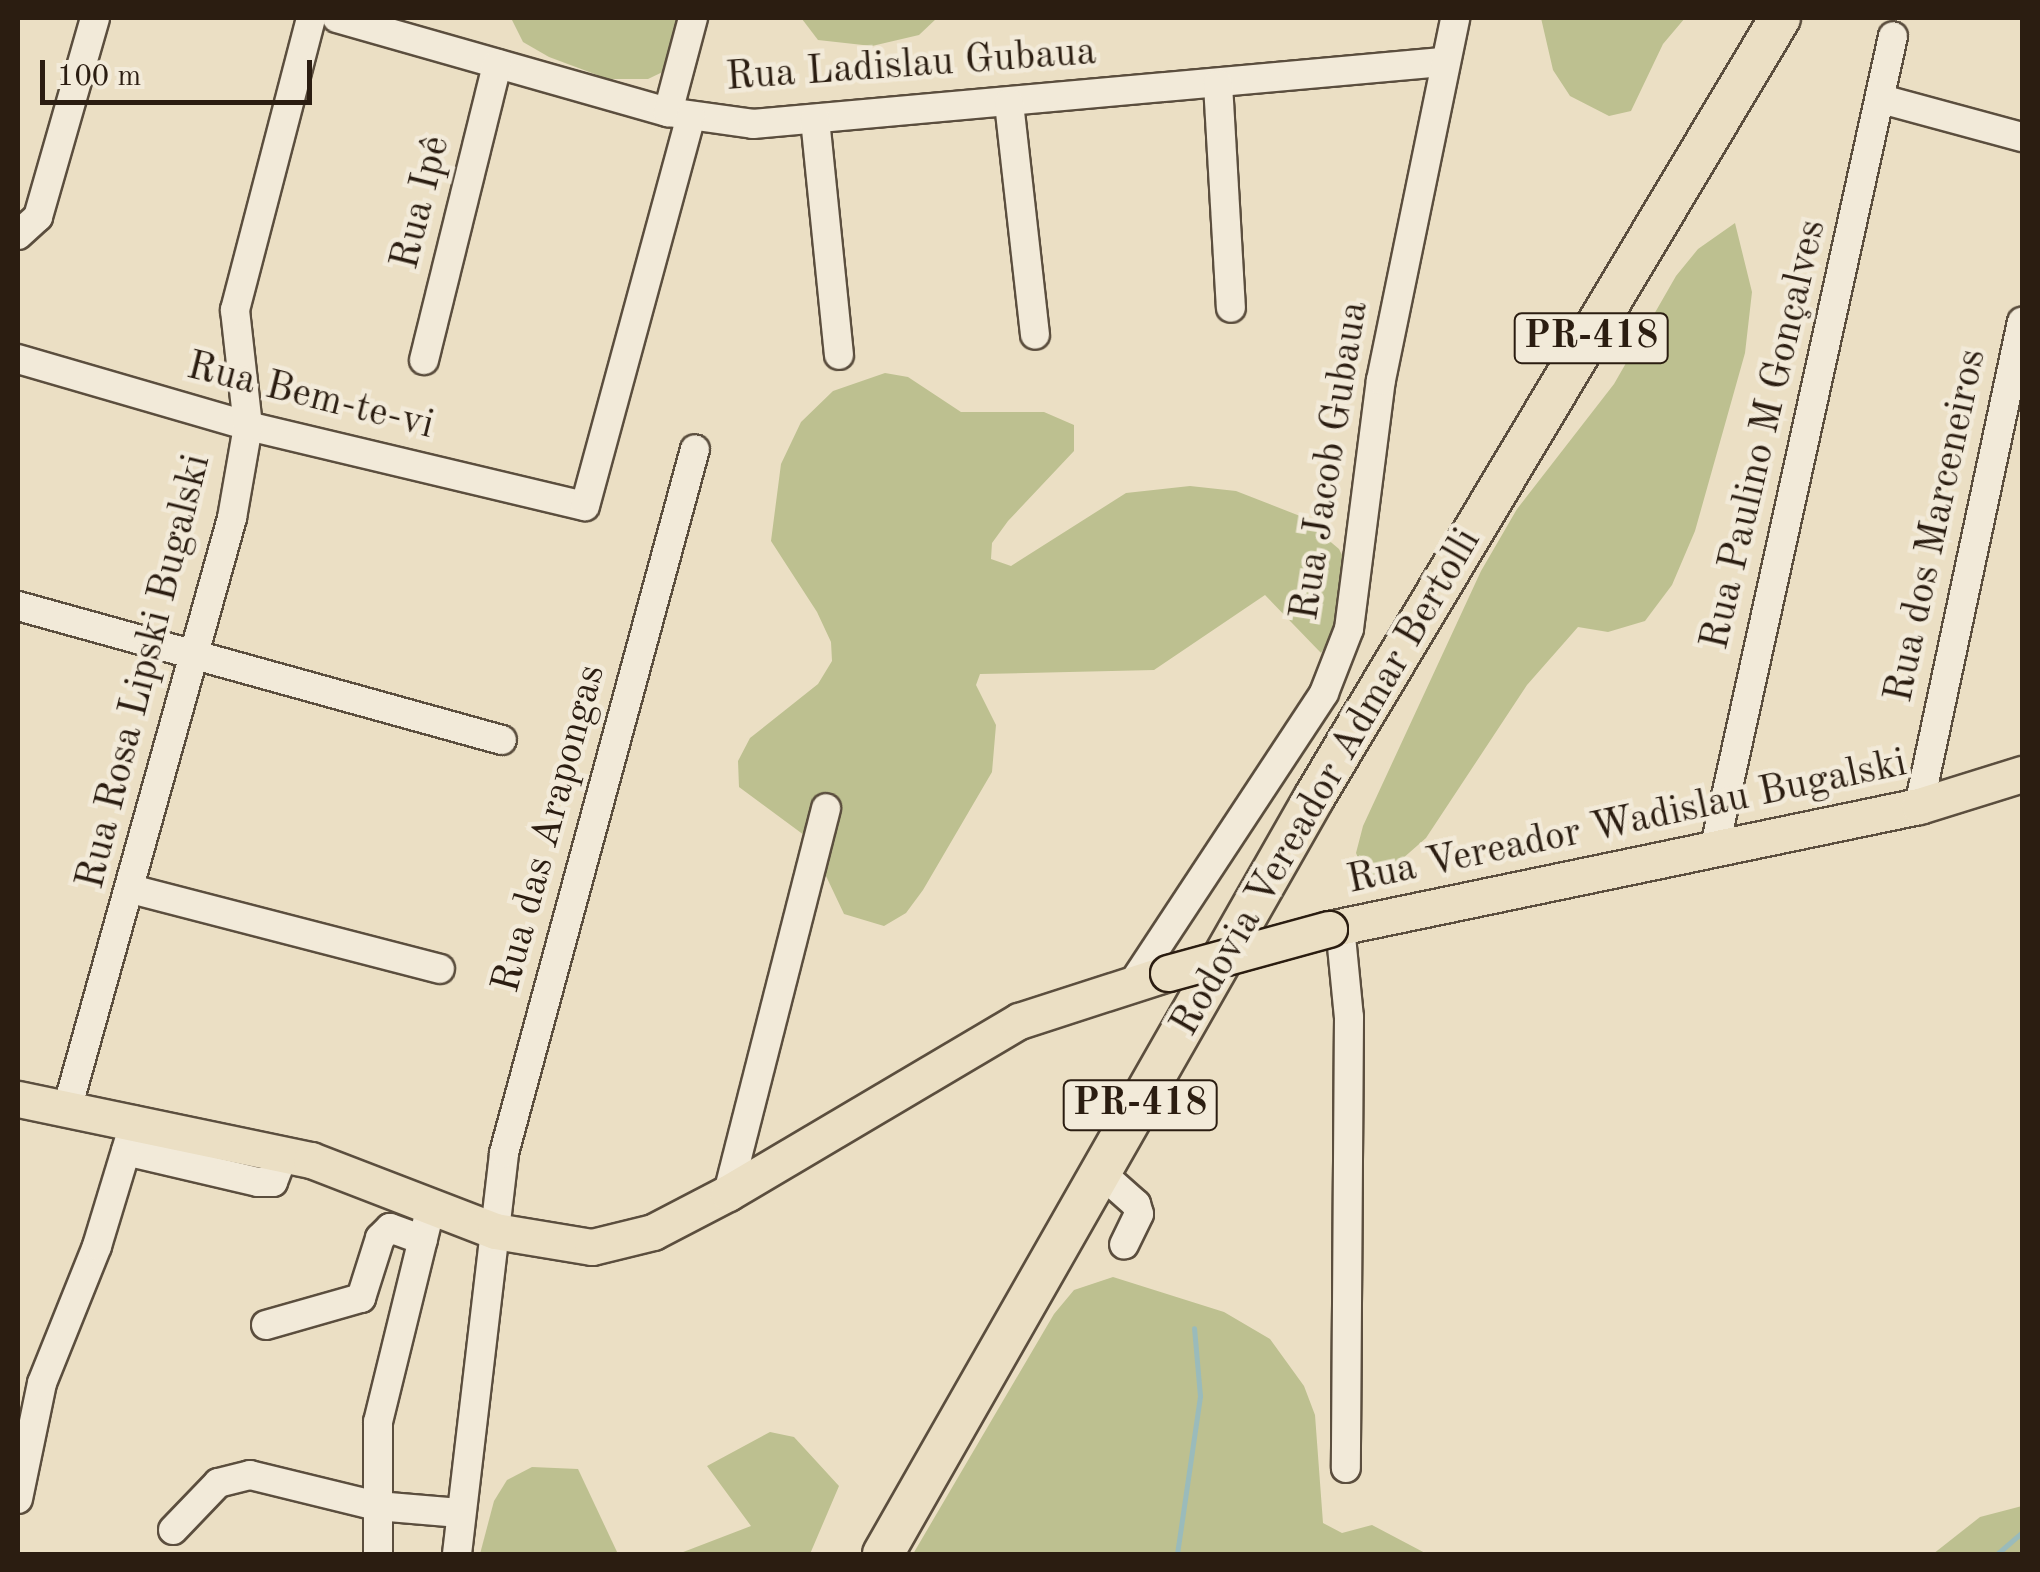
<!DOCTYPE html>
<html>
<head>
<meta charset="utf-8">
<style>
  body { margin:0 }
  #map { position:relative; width:2040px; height:1572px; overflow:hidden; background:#ebdfc4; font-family:"Old Standard TT",serif }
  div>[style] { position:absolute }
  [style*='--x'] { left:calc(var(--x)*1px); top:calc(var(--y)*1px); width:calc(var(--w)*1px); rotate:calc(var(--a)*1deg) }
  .green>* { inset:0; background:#bdc090 }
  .stream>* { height:5px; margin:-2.5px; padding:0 2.5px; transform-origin:2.5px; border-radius:2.5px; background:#9abbbb }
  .roads { filter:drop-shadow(2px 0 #5b4e3e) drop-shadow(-2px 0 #5b4e3e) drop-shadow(0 2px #5b4e3e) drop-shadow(0 -2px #5b4e3e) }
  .minor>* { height:28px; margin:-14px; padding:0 14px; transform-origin:14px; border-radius:14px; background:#f2ead9 }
  .major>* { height:35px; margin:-17.5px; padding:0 17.5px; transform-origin:17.5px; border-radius:17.5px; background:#ebdfc4 }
  .highway>* { height:40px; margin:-20px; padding:0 20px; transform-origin:20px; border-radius:20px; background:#ebdfc4 }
  .bridges { filter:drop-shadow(2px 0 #2b1d11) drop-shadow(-2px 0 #2b1d11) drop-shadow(0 2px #2b1d11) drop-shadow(0 -2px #2b1d11) }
  .major-bridge>* { height:35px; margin:-17.5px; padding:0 17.5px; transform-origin:17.5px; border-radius:17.5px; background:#ebdfc4 }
  span { translate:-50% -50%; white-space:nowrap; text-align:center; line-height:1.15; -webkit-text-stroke:9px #f2ead9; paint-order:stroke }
  .shield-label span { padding:2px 8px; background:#f2ead9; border:2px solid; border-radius:8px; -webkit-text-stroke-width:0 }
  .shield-label { font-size:38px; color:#2b1d11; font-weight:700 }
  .street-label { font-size:40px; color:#2b1d11 }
  .frame { position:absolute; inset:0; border:20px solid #2b1d11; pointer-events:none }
  .scale { position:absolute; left:40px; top:60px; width:272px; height:45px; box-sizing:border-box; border:5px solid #2b1d11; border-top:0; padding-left:12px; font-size:30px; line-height:35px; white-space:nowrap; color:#2b1d11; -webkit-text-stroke:8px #f2ead9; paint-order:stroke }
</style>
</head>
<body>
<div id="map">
  <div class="green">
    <div style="clip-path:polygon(511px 18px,710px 18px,671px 68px,648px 79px,608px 79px,549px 57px,523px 42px)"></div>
    <div style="clip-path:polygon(937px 18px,919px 35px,872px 46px,818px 40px,802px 19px)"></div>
    <div style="clip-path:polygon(1541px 18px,1685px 18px,1663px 44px,1631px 111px,1609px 116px,1570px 96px,1553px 70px)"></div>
    <div style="clip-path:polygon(1735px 223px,1752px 292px,1745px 353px,1695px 531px,1672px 585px,1645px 621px,1608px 632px,1578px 627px,1527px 685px,1426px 838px,1385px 874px,1365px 875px,1356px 853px,1363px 826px,1481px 571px,1517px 509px,1614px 384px,1676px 276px,1698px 249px)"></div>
    <div style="clip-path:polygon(885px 373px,908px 377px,961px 412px,1044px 412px,1074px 425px,1074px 451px,1008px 521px,992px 543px,991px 559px,1011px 566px,1126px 493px,1190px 486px,1236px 491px,1300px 516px,1339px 549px,1346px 563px,1337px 627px,1321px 653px,1265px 595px,1154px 670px,980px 674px,976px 685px,996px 725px,992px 772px,923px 890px,906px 913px,884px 926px,844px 914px,808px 838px,739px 787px,738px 761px,750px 738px,818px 684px,832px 661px,831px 642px,817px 612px,771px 541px,781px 464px,801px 422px,833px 391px)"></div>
    <div style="clip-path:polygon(1113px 1277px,1224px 1312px,1270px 1339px,1304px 1386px,1315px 1415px,1323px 1523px,1342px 1533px,1372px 1525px,1427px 1554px,913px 1554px,1054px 1314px,1074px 1290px)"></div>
    <div style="clip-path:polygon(770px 1432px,794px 1437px,839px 1486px,810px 1554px,678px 1554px,751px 1526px,707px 1466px)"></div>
    <div style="clip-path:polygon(532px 1467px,578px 1469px,618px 1554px,480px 1554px,494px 1501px,507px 1480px)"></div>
    <div style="clip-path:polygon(2022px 1506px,2022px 1554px,1933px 1554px,1980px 1517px)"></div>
  </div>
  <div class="stream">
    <div style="--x:1177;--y:1554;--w:160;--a:-81.7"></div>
    <div style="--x:1200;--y:1396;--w:68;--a:-95"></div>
    <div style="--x:1997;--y:1554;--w:33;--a:-41"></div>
  </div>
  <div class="roads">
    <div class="minor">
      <div style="--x:337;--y:18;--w:344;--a:15.9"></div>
      <div style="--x:668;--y:112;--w:86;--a:8"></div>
      <div style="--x:753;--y:124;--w:692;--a:-5.14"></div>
      <div style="--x:1218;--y:84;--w:224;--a:86.7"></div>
      <div style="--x:1881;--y:99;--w:146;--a:15.1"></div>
      <div style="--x:1009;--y:103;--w:233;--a:83.6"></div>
      <div style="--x:668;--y:112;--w:97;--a:-75.1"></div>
      <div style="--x:815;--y:119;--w:237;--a:84.2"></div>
      <div style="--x:18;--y:235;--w:27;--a:-42"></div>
      <div style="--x:38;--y:217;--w:207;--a:-74"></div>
      <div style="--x:18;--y:359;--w:240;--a:16.2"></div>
      <div style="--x:248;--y:426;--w:346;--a:13.4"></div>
      <div style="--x:585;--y:506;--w:403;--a:-74.8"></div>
      <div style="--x:424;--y:360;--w:305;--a:-76.1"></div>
      <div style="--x:18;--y:606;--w:502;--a:15.48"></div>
      <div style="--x:1919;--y:806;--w:495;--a:-78"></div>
      <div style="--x:1714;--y:851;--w:834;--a:-77.61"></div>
      <div style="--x:131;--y:889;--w:319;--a:14.5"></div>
      <div style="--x:1340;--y:926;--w:91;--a:84.4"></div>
      <div style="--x:1349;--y:1017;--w:451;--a:90.4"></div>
      <div style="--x:1133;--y:983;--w:347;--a:-56.6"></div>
      <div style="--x:1324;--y:693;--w:69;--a:-68.7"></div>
      <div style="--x:1349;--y:629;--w:251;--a:-82.7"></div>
      <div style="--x:1381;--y:380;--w:369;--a:-78.4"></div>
      <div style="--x:67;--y:1109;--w:614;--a:-74.4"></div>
      <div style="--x:232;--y:518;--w:93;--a:-80.1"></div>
      <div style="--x:248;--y:426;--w:117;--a:-96.4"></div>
      <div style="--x:235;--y:310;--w:302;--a:-75.4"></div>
      <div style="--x:126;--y:1151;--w:136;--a:13.2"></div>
      <div style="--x:258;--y:1182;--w:15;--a:0"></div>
      <div style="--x:273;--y:1182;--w:30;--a:-69"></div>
      <div style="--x:1101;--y:1173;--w:47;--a:41.5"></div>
      <div style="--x:1136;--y:1204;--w:10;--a:73"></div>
      <div style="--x:1139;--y:1214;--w:34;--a:116"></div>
      <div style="--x:728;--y:1193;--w:397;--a:-75.7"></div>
      <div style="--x:266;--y:1325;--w:99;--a:-15.9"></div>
      <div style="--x:361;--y:1298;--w:63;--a:-72.4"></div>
      <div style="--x:380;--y:1238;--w:14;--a:-45"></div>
      <div style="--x:390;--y:1228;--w:35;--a:20"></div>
      <div style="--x:18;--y:1499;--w:118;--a:-78.3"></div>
      <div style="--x:42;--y:1383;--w:148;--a:-68.1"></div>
      <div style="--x:97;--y:1246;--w:131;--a:-73.1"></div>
      <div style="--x:173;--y:1530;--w:65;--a:-46.2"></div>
      <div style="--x:218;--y:1483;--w:33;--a:-14"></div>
      <div style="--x:250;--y:1475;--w:131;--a:13.7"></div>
      <div style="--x:377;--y:1506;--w:83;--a:4.8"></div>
      <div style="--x:378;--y:1554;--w:132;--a:-90"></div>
      <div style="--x:378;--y:1422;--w:221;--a:-76.2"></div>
      <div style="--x:457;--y:1554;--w:404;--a:-83.3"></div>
      <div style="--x:504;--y:1153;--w:729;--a:-74.82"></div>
    </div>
    <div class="major">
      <div style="--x:1329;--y:929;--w:603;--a:-11.78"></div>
      <div style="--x:1919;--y:806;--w:108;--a:-17.3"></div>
      <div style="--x:18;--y:1099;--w:299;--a:11.8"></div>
      <div style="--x:311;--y:1160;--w:197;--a:21.1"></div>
      <div style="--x:495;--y:1231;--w:98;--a:9.4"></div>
      <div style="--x:592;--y:1247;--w:63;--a:-13.8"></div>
      <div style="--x:653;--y:1232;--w:85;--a:-27.5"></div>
      <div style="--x:728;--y:1193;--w:338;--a:-30.6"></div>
      <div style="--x:1019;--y:1021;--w:157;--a:-17.9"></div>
    </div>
    <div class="highway">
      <div style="--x:883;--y:1554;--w:872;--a:-60.32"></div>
      <div style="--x:1315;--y:796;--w:906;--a:-59.13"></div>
    </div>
  </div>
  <div class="bridges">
    <div class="major-bridge">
      <div style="--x:1168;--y:973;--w:167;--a:-15.3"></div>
    </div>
  </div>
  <div class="shield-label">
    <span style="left:1591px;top:338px">PR-418</span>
    <span style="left:1140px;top:1105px">PR-418</span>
  </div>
  <div class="street-label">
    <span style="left:911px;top:66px;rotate:-4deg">Rua Ladislau Gubaua</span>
    <span style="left:422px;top:203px;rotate:-76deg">Rua Ipê</span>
    <span style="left:310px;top:397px;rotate:14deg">Rua Bem-te-vi</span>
    <span style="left:1765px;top:435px;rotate:-77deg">Rua Paulino M Gonçalves</span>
    <span style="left:1331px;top:461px;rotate:-81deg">Rua Jacob Gubaua</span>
    <span style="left:1937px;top:526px;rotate:-78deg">Rua dos Marceneiros</span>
    <span style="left:145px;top:672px;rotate:-76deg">Rua Rosa Lipski Bugalski</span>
    <span style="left:1327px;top:783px;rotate:-60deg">Rodovia Vereador Admar Bertolli</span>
    <span style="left:1627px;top:823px;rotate:-12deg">Rua Vereador Wadislau Bugalski</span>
    <span style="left:550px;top:829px;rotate:-75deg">Rua das Arapongas</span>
  </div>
  <div class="frame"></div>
  <div class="scale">100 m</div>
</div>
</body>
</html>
